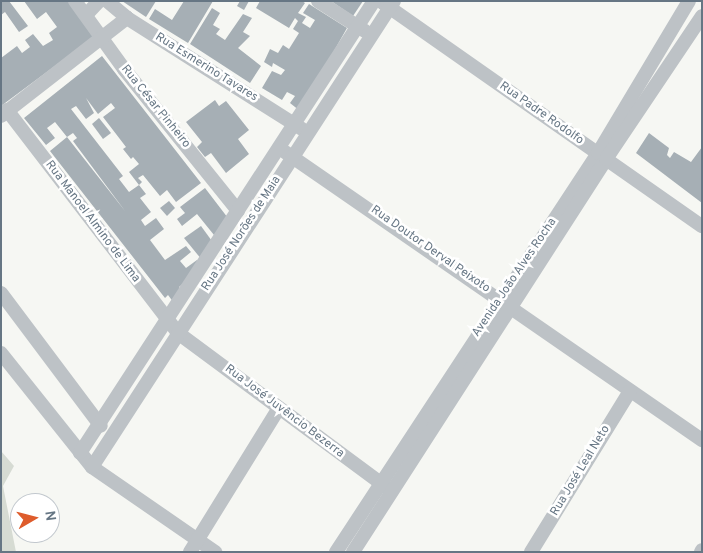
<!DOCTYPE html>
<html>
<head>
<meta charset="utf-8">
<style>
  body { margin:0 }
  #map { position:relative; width:703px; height:553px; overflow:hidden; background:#f6f7f3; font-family:Overpass,sans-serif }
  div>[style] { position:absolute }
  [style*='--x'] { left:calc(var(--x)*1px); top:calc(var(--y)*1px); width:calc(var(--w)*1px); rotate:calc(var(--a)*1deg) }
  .green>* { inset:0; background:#d6dbd3 }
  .building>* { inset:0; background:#a6afb5 }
  .minor>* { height:14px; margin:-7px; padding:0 7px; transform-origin:7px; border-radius:7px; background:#bdc2c6 }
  span { translate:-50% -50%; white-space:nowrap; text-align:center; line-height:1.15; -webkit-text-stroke:5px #fff; paint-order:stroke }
  .street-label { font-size:12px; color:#667684 }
  .frame { position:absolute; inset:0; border:2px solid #667684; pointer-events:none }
  .north { position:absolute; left:10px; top:493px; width:50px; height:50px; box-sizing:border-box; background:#fff; border:1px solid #c2c8ce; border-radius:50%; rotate:82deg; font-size:14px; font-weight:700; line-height:20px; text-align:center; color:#667684 }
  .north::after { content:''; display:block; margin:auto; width:18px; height:22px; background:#de5c2c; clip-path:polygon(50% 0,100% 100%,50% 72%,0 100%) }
</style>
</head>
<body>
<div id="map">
  <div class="green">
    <div style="clip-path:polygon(1px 451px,14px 466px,3px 486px,16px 552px,1px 552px)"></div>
  </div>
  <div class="building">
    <div style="clip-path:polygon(1px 1px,9px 1px,28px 26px,19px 32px,5px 12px,1px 15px)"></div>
    <div style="clip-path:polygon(24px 1px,68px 1px,94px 37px,1px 106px,1px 58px,17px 46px,22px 53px,30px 47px,25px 40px,33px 34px,43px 46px,53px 40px,49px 33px,57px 27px,46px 12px,37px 19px)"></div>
    <div style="clip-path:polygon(122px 1px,156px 1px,146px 17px)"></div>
    <div style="clip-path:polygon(184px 1px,213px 1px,188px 43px,149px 19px,155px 9px,172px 20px)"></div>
    <div style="clip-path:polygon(240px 1px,249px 1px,244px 10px,237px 6px)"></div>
    <div style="clip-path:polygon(260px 1px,302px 1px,305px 3px,298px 13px,306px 17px,302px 23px,310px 28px,315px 20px,303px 13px,309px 4px,347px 28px,300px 111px,290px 103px,295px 96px,287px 92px,282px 100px,262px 88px,272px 71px,281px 75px,285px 70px,273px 63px,272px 67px,264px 62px,270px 49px,278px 53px,283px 45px,289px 49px,299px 33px,293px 29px,298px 21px,295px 18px,289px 28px,256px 8px)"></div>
    <div style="clip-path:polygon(331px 1px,363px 1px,353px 16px)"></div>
    <div style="clip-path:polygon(212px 8px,220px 13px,213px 25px,220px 29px,216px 34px,225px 40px,243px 14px,252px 18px,243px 32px,250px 36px,238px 48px,261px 66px,250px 83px,190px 44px)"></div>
    <div style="clip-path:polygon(102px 56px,201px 183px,176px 202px,167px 190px,160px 196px,143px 175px,138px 178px,142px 182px,139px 185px,129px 172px,139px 164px,133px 157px,131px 159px,123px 149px,126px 147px,103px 117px,115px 108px,111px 103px,98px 114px,86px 98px,94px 113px,86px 119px,76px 106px,71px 109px,123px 176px,119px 179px,129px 192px,139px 185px,146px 194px,140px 198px,151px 212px,141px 220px,145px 226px,156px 218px,164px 229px,150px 240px,165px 260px,186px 246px,191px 252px,180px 261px,186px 268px,197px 260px,203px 267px,179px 287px,185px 295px,174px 303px,168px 295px,165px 298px,50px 151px,67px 137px,125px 211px,73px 141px,77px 138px,73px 133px,67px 137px,55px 122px,47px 128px,55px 138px,46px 145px,24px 118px)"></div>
    <div style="clip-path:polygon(215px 100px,219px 106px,226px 101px,249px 130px,238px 139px,249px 154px,226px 173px,211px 153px,205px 157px,197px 147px,202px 142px,186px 122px)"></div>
    <div style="clip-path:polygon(99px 118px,111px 133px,103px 139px,92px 124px)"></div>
    <div style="clip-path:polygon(649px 133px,669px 148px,667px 155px,670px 158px,674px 152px,691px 162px,702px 147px,702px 203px,636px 153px)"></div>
    <div style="clip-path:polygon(205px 188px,231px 222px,214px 235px,197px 214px,182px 226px,177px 219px,185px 213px,180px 207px)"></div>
    <div style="clip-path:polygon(169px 201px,175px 208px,167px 216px,160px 208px)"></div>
    <div style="clip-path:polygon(201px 226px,217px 248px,202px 260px,184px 238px)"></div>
  </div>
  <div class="minor">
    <div style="--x:75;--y:1;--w:84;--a:54.2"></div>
    <div style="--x:124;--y:69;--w:182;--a:51.2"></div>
    <div style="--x:107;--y:1;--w:26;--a:40"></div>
    <div style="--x:127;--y:18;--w:207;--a:32.4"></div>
    <div style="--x:318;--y:1;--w:56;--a:32.6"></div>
    <div style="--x:383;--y:3;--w:389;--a:35"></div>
    <div style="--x:86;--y:15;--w:19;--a:-47"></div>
    <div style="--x:7;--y:110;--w:281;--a:52.5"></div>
    <div style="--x:178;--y:333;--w:259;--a:36.5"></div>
    <div style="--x:1;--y:116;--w:160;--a:-37.9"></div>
    <div style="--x:285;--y:152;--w:507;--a:34.63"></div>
    <div style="--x:1;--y:293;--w:166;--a:53.1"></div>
    <div style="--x:1;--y:353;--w:146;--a:51.4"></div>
    <div style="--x:92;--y:467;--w:150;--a:34.6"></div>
    <div style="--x:80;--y:453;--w:539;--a:-56.96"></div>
    <div style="--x:92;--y:467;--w:555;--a:-57.05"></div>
    <div style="--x:190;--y:552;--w:169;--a:-58.3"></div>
    <div style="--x:336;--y:552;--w:477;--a:-56.7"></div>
    <div style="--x:598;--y:153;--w:177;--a:-59.1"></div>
    <div style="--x:353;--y:552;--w:467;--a:-57.2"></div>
    <div style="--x:606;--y:159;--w:172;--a:-56.1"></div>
    <div style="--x:531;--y:552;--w:189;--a:-58.4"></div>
    <div style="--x:701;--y:552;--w:2;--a:-63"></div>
  </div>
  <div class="street-label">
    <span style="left:206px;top:68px;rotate:32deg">Rua Esmerino Tavares</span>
    <span style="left:155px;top:107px;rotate:51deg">Rua César Pinheiro</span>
    <span style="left:541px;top:114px;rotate:35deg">Rua Padre Rodolfo</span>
    <span style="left:92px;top:222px;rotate:53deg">Rua Manoel Almino de Lima</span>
    <span style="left:242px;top:234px;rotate:-57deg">Rua José Norões de Maia</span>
    <span style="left:430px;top:250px;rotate:35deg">Rua Doutor Derval Peixoto</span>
    <span style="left:515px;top:278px;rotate:-56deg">Avenida João Alves Rocha</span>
    <span style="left:284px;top:412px;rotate:37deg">Rua José Juvêncio Bezerra</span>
    <span style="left:581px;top:471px;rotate:-59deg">Rua José Leal Neto</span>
  </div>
  <div class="frame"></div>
  <div class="north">N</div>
</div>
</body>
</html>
